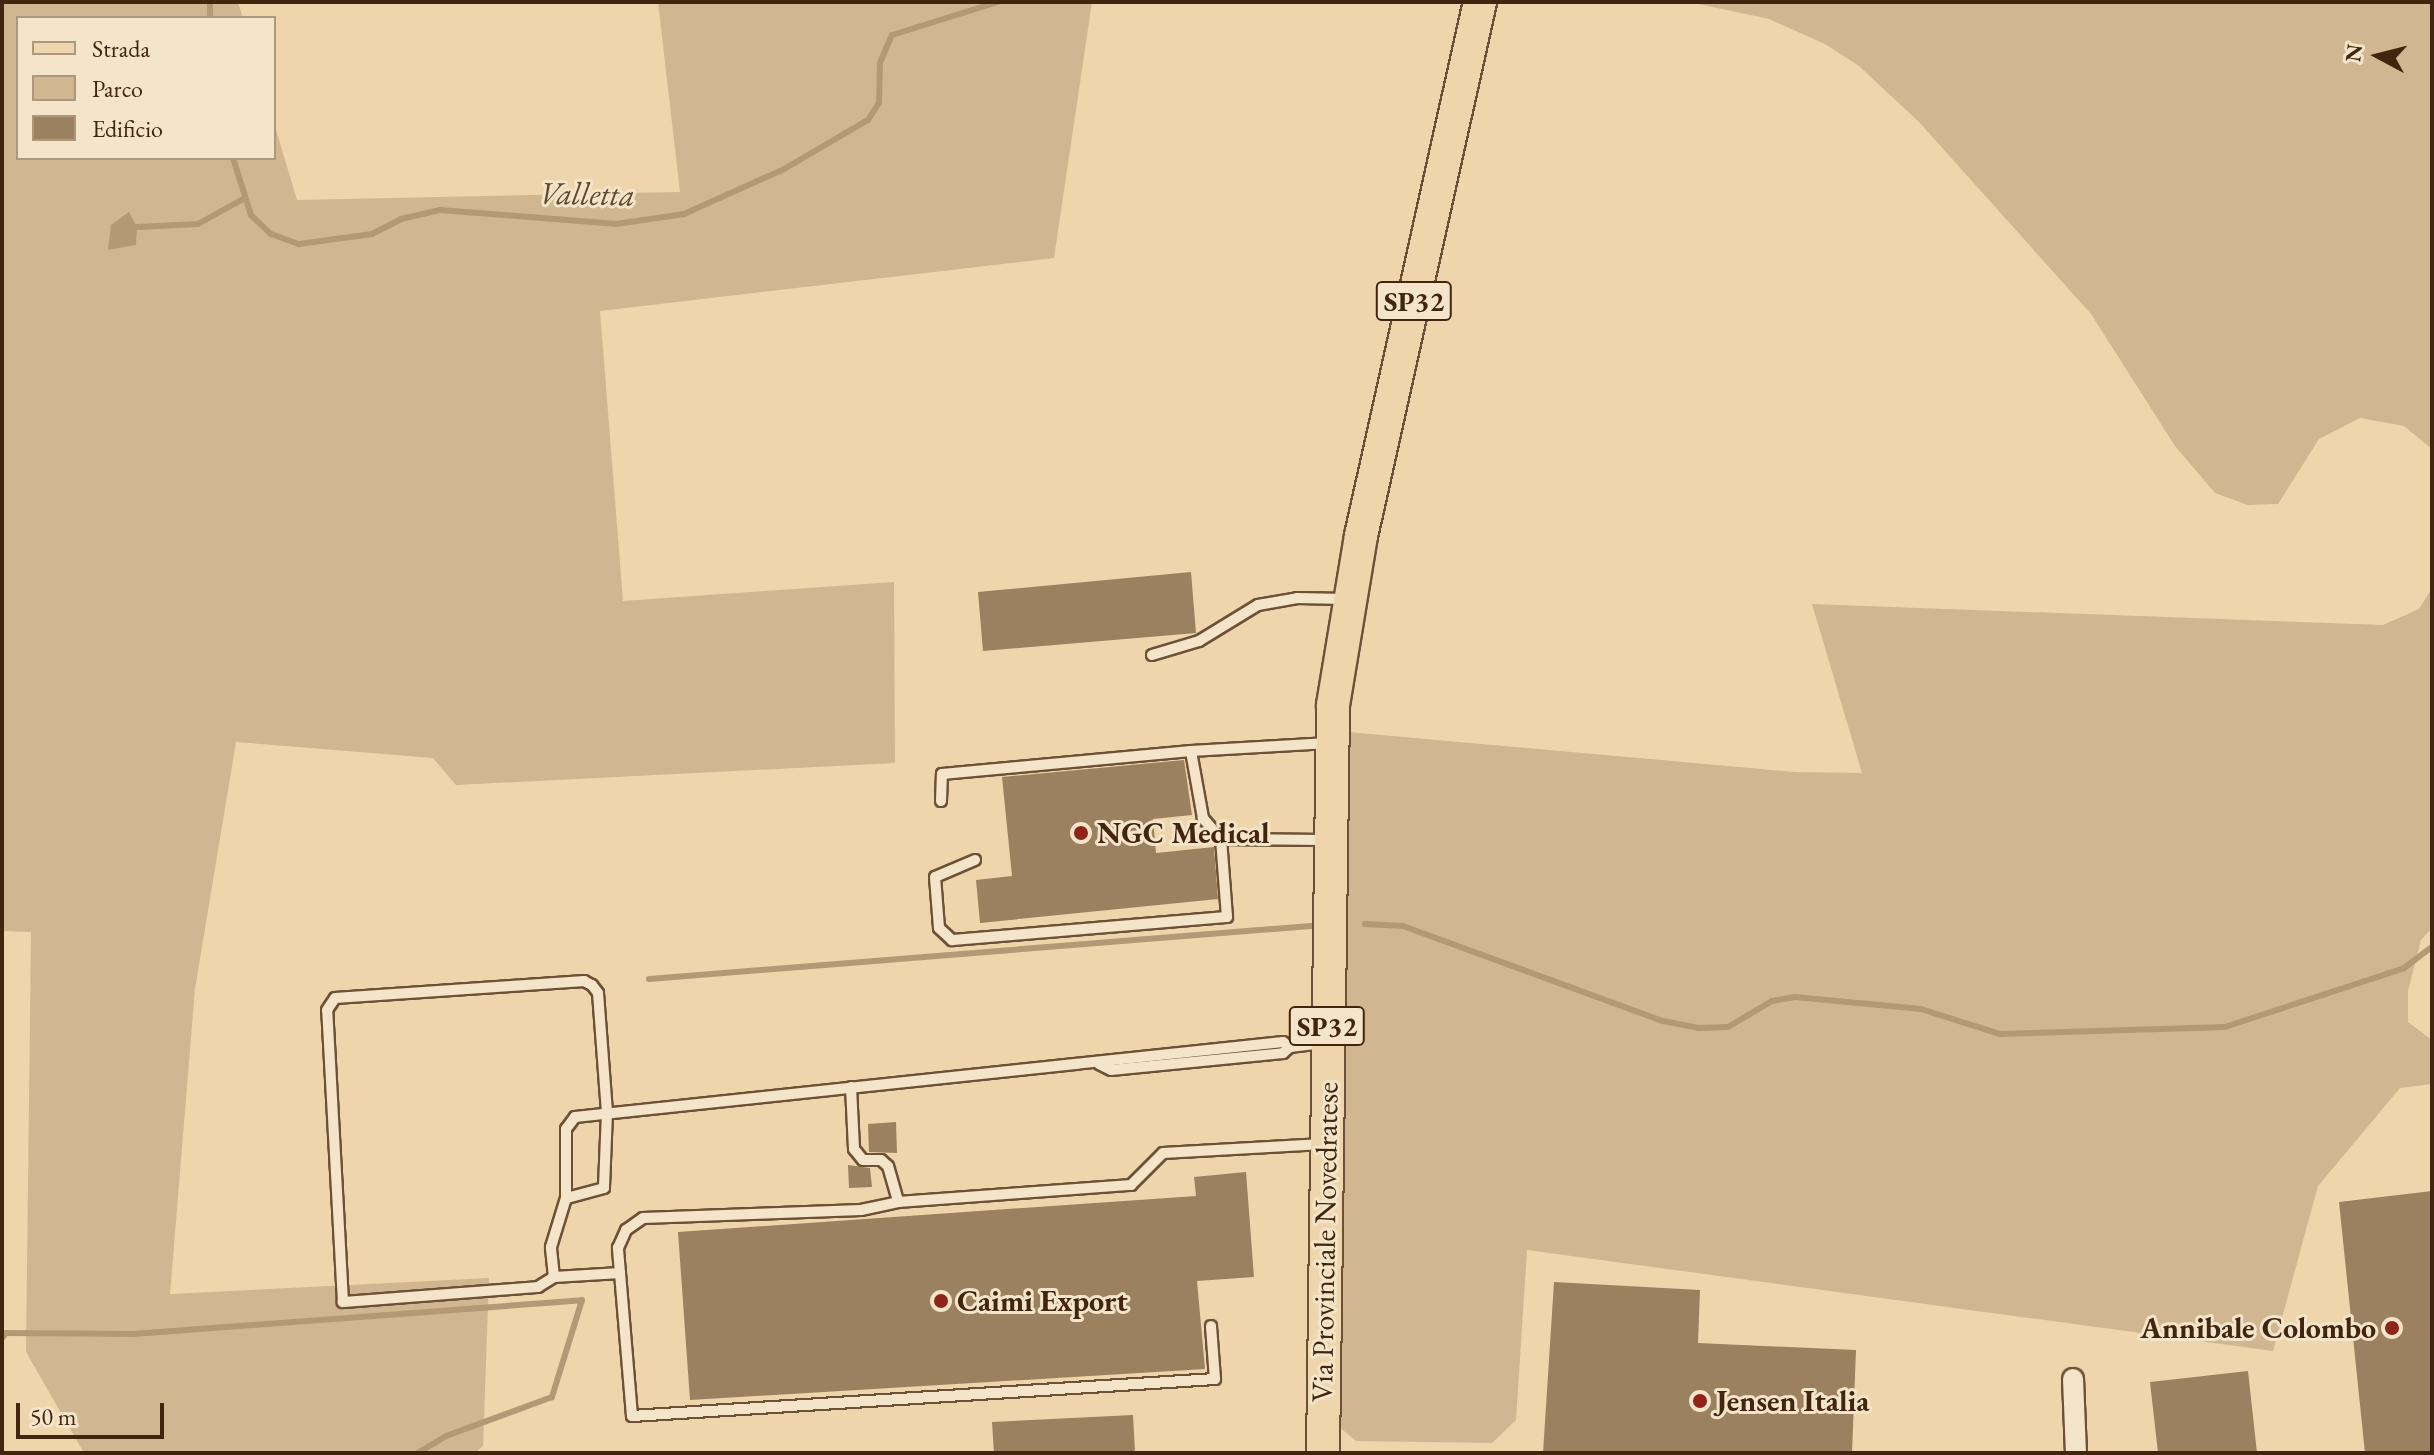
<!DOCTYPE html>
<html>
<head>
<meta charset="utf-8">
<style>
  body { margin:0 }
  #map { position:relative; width:2434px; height:1455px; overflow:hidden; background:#eed5ac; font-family:"EB Garamond",serif }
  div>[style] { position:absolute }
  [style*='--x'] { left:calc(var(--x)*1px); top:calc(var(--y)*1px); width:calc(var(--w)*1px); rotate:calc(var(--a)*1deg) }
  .green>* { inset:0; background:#d1b791 }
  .water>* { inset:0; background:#b49976 }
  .stream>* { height:6px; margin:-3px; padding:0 3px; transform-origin:3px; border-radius:3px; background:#b49976 }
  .building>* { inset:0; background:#9b8160 }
  .roads { filter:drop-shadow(2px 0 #6d5136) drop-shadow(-2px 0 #6d5136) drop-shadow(0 2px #6d5136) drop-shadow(0 -2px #6d5136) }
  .service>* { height:10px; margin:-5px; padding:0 5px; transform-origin:5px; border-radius:5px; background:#f4e4c9 }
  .minor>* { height:20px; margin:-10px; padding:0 10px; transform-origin:10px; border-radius:10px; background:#f4e4c9 }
  .primary>* { height:32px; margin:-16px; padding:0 16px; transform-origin:16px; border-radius:16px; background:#eed5ac }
  .dots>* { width:22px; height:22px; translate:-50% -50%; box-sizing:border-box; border:4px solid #f4e4c9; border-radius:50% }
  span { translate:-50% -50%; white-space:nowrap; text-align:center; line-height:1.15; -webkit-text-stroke:6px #f4e4c9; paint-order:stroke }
  .shield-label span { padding:2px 6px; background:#f4e4c9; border:2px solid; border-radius:6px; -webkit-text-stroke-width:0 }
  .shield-label { font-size:28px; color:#42250e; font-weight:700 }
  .poi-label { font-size:30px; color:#42250e; font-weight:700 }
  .left { translate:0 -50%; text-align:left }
  .right { translate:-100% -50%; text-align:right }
  .street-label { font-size:30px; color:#42250e }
  .water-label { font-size:32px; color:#64482d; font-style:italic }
  .frame { position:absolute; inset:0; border:4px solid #42250e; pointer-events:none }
  .legend { position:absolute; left:16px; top:16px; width:260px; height:144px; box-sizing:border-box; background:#f4e4c9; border:2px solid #ad987e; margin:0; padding:10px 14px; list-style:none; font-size:24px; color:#42250e }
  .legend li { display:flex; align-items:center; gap:16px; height:40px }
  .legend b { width:40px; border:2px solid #ad987e }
  .north { position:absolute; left:2338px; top:16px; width:80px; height:80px; -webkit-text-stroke:6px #f4e4c9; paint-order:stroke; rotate:277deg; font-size:22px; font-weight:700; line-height:32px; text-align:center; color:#42250e }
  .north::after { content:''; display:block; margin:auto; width:28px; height:36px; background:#42250e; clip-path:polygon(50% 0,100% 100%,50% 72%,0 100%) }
  .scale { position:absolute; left:16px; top:1403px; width:148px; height:36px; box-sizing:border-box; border:4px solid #42250e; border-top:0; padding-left:10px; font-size:24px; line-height:28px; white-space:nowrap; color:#42250e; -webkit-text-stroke:6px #f4e4c9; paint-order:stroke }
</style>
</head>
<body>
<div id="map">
  <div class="green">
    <div style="clip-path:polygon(2px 2px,238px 2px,243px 18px,18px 18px,18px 158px,274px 158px,274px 123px,297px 200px,680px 192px,658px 2px,1092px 2px,1054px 258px,600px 311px,623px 601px,894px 582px,895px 763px,456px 785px,433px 758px,236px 742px,195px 989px,170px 1294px,489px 1278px,483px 1446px,475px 1453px,84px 1453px,26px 1352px,31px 932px,2px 931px)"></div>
    <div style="clip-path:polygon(1689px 2px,2432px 2px,2432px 449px,2404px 426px,2360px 418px,2319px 439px,2278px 504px,2248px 505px,2215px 493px,2175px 446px,2091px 314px,1919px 122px,1859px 66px,1825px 44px,1769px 19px)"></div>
    <div style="clip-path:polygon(2432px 588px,2432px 928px,2421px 940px,2408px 991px,2408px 1022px,2432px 1040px,2432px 1084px,2400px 1088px,2318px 1186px,2273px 1351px,1527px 1250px,1516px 1420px,1492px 1443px,1356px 1441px,1338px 1426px,1335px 1309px,1342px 1225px,1348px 732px,1795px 772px,1862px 773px,1812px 604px,2383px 625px,2419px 609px)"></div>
  </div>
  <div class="water">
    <div style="clip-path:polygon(129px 212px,137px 227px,136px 245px,108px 250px,111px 225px)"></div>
  </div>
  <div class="stream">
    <div style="--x:210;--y:2;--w:16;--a:90"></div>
    <div style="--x:233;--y:158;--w:60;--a:72.5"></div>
    <div style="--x:251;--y:215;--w:28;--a:44"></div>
    <div style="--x:271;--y:234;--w:30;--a:20"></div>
    <div style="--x:299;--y:244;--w:74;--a:-7.8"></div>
    <div style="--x:372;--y:234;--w:33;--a:-27"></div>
    <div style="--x:401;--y:219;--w:40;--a:-13"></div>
    <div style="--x:440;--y:210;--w:177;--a:4.5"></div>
    <div style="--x:616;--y:224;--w:69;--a:-8.4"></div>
    <div style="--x:684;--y:214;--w:110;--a:-24.2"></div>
    <div style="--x:784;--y:169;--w:97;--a:-30.3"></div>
    <div style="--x:868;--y:120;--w:20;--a:-57"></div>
    <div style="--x:879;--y:103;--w:40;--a:-88.6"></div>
    <div style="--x:880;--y:63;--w:30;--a:-67"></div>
    <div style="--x:892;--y:35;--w:111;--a:-17.3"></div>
    <div style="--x:137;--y:227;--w:61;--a:-2.8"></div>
    <div style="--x:198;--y:224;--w:54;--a:-29"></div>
    <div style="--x:1365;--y:924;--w:38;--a:3"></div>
    <div style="--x:1403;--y:926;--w:277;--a:20.1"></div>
    <div style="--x:1663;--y:1021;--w:36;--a:11"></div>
    <div style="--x:1698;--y:1028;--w:30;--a:-2"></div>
    <div style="--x:1728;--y:1027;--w:51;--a:-30.6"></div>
    <div style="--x:1772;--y:1001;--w:23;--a:-10"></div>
    <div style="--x:1795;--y:997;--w:127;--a:5.4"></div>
    <div style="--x:1921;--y:1009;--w:83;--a:17.6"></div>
    <div style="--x:2000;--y:1034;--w:225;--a:-1.8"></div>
    <div style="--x:2225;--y:1027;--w:188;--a:-18.2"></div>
    <div style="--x:2404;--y:968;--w:35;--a:-37"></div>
    <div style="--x:649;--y:979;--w:664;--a:-4.58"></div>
    <div style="--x:2;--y:1338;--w:6;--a:-51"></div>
    <div style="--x:6;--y:1333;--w:127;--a:0.5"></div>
    <div style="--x:133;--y:1334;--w:450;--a:-4.3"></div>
    <div style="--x:582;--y:1300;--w:102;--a:107.2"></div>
    <div style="--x:552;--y:1397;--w:113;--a:159.8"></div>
    <div style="--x:446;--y:1436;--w:33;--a:149"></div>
  </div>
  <div class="building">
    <div style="clip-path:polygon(1191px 572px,1196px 633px,983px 651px,978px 592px)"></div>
    <div style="clip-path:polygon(1184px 760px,1192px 815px,1153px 819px,1156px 853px,1214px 847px,1218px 899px,980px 923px,976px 880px,1012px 876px,1002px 777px)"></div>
    <div style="clip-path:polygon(896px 1122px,897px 1153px,869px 1152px,868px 1124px)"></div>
    <div style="clip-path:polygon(848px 1165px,870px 1168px,872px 1187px,849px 1188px)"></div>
    <div style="clip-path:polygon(1246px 1172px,1254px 1277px,1197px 1281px,1205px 1369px,690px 1400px,678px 1232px,1196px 1196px,1194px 1177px)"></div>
    <div style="clip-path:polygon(2432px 1191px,2432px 1453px,2365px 1453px,2339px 1202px)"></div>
    <div style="clip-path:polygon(1554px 1282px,1700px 1290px,1698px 1343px,1856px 1350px,1852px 1453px,1543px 1453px)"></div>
    <div style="clip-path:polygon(2248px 1371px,2257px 1453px,2158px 1453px,2150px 1382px)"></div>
    <div style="clip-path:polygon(1133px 1415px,1135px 1453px,994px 1453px,992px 1422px)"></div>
  </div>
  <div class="roads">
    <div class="service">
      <div style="--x:1152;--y:655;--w:49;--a:-16.6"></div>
      <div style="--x:1199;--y:641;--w:69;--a:-31.4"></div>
      <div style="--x:1258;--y:605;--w:40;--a:-10"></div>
      <div style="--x:1297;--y:598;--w:48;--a:1.2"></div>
      <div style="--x:941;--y:801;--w:27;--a:-88"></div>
      <div style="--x:942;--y:774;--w:250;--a:-5.3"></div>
      <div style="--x:1221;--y:839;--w:28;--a:-131"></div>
      <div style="--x:1203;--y:818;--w:68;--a:-100.2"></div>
      <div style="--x:1191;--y:751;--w:138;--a:-3.3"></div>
      <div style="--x:975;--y:860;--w:43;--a:157"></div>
      <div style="--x:935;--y:877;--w:51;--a:85.5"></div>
      <div style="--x:939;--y:928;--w:18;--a:43"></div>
      <div style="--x:952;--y:940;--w:276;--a:-4.8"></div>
      <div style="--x:1227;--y:917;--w:78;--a:-94.4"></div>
      <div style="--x:1221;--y:839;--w:105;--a:0.5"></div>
      <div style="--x:1099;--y:1064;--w:13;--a:27"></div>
      <div style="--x:1111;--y:1070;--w:173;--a:-5.6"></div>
      <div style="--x:1283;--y:1053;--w:9;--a:-41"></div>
      <div style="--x:851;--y:1087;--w:62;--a:87.2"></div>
      <div style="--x:854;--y:1149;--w:14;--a:51"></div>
      <div style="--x:863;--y:1160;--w:18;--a:0"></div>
      <div style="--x:881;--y:1160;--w:9;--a:41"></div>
      <div style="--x:888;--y:1166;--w:37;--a:74"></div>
      <div style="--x:620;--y:1273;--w:66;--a:176.5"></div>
      <div style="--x:554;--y:1277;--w:30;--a:-96"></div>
      <div style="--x:551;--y:1247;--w:51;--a:-73"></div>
      <div style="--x:566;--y:1198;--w:69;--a:-90"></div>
      <div style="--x:566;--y:1129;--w:15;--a:-53"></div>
      <div style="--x:575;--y:1117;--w:712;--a:-6.05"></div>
      <div style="--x:1283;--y:1042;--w:9;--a:36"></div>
      <div style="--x:1290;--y:1047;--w:33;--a:-7"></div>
      <div style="--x:554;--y:1277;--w:19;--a:148"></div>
      <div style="--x:538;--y:1287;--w:196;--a:175.6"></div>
      <div style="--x:343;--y:1302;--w:292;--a:-93.1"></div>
      <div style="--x:327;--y:1010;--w:14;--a:-56"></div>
      <div style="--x:335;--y:998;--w:250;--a:-3.9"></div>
      <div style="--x:584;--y:981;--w:9;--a:27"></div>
      <div style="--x:592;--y:985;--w:10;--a:53"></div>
      <div style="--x:598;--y:993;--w:119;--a:85.7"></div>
      <div style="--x:607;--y:1112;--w:76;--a:92.3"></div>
      <div style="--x:604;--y:1188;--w:39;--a:165"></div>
      <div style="--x:1211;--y:1326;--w:53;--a:85.7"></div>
      <div style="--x:1215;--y:1379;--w:584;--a:176.37"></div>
      <div style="--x:632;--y:1416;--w:169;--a:-94.8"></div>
      <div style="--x:618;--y:1248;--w:20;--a:-66"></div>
      <div style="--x:626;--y:1230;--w:21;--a:-35"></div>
      <div style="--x:643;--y:1218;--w:218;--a:-2.1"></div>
      <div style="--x:861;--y:1210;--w:38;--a:-12"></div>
      <div style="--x:898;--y:1202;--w:234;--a:-4.2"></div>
      <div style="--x:1131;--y:1185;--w:45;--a:-45"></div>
      <div style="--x:1163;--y:1153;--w:160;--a:-3.2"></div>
    </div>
    <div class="minor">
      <div style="--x:2073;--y:1379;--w:74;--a:87.7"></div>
    </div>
    <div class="primary">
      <div style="--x:1323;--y:1453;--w:748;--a:-89.23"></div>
      <div style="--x:1333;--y:705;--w:171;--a:-80.6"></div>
      <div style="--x:1361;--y:536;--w:547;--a:-77.44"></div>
    </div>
  </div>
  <div class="dots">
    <div style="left:1081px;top:833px;background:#8f2418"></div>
    <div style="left:941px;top:1301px;background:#8f2418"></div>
    <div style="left:2392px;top:1328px;background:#8f2418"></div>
    <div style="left:1700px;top:1401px;background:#8f2418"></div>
  </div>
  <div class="shield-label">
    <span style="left:1414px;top:301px">SP32</span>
    <span style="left:1327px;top:1026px">SP32</span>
  </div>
  <div class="poi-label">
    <span class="left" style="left:1097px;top:833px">NGC Medical</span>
    <span class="left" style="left:957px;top:1301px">Caimi Export</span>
    <span class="right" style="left:2376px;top:1328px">Annibale Colombo</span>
    <span class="left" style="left:1716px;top:1401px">Jensen Italia</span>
  </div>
  <div class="street-label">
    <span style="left:1325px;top:1242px;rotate:-89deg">Via Provinciale Novedratese</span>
  </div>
  <div class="water-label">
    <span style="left:587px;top:194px;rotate:1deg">Valletta</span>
  </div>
  <div class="frame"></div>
  <ul class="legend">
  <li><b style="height:10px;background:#eed5ac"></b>Strada</li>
  <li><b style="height:22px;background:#d1b791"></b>Parco</li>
  <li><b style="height:22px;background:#9b8160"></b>Edificio</li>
  </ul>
  <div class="north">N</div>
  <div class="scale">50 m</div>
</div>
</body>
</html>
